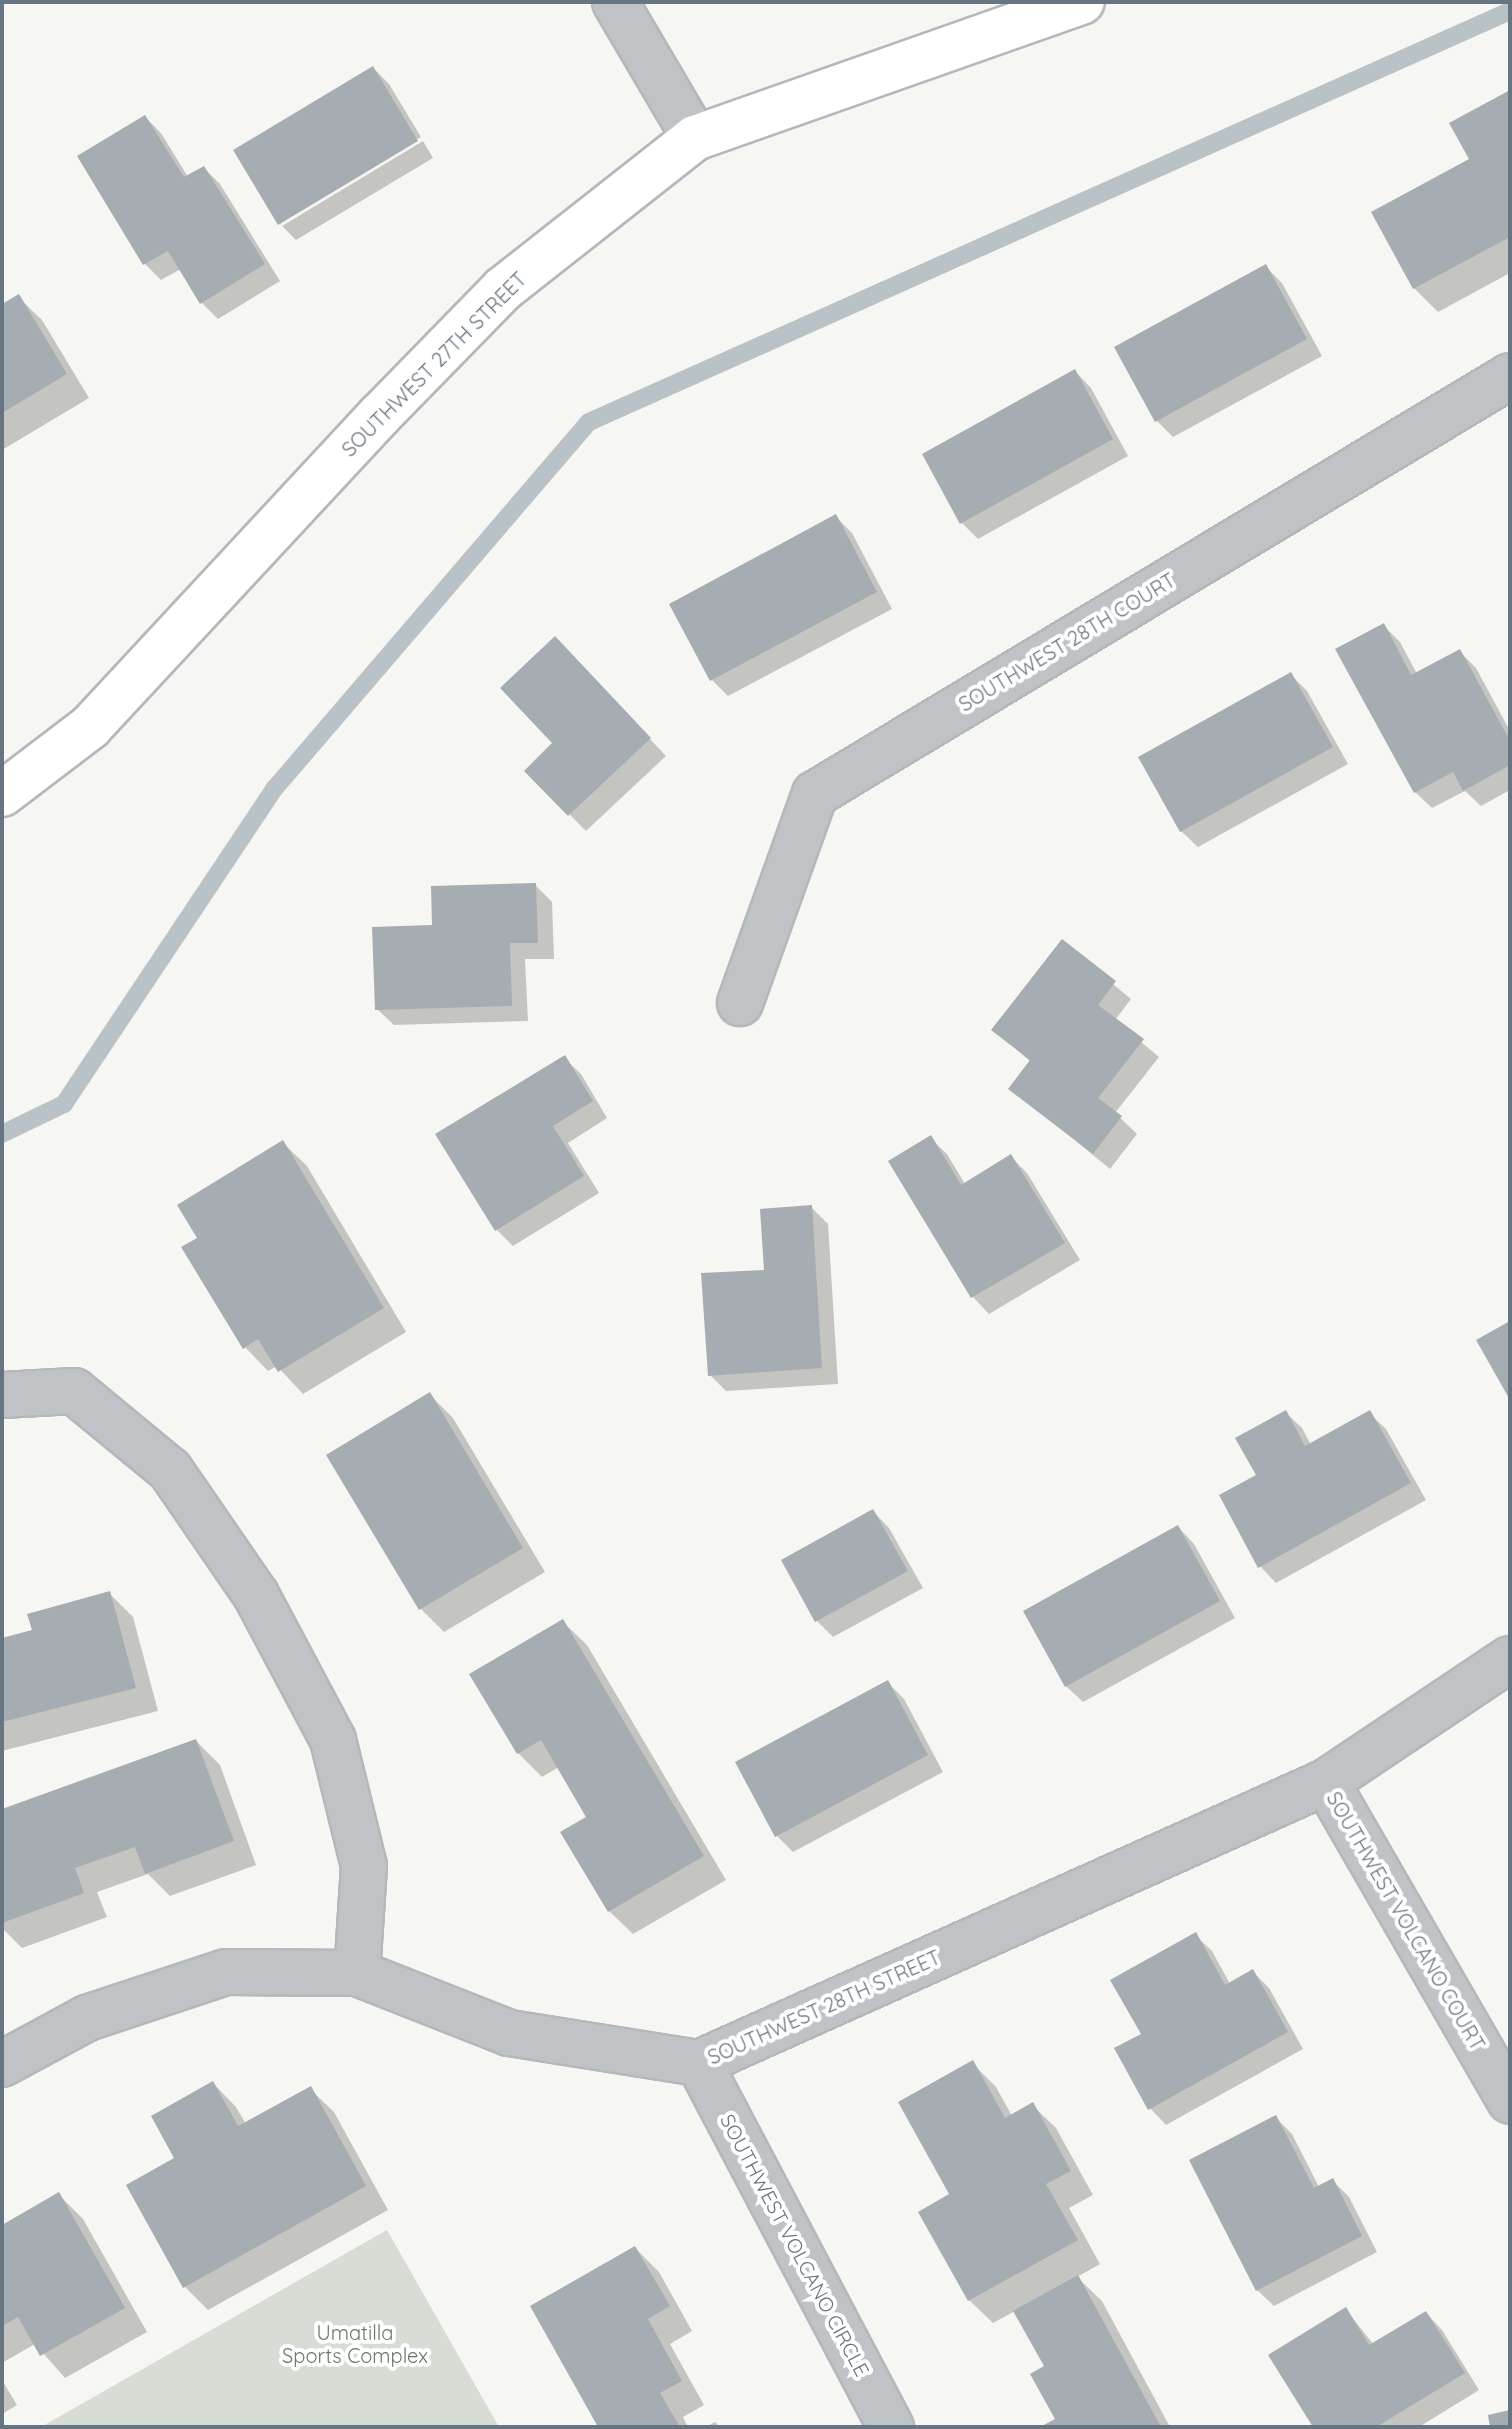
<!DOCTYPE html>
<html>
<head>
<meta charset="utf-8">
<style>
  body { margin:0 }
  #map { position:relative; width:1512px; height:2429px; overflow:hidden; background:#f6f6f2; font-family:Quicksand,sans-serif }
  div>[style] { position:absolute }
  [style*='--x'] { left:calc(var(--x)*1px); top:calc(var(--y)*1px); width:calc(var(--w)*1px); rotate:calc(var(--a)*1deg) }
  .green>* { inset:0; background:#d7dcd4 }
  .shadow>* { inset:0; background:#0003 }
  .stream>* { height:18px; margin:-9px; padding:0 9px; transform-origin:9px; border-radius:9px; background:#b8c2c7 }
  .building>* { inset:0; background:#a5adb2 }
  .roads { filter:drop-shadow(2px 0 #b4b8bc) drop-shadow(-2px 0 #b4b8bc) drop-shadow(0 2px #b4b8bc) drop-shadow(0 -2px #b4b8bc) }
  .street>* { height:44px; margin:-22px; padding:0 22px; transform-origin:22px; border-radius:22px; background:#bfc3c6 }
  .secondary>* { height:44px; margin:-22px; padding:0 22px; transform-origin:22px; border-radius:22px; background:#fff }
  span { translate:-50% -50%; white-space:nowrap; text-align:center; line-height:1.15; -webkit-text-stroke:8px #fff; paint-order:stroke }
  .street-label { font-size:20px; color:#667581 }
  .park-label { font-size:20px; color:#697965 }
  .frame { position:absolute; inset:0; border:4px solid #667581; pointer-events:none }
</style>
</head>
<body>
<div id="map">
  <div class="green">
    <div style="clip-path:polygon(387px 2230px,499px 2427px,41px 2427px)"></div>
  </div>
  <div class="shadow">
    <div style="clip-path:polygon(373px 68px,389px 84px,421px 137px,281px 221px,281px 225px,235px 151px)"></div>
    <div style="clip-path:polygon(1510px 92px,1510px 273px,1438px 312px,1414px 288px)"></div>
    <div style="clip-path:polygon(145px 117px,161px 133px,188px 177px,204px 168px,220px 184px,280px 281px,218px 319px,202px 303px,181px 269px,161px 280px,145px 264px,80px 157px)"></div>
    <div style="clip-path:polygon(423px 141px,433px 158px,296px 240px,282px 226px)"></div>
    <div style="clip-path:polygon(1266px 267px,1282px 283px,1322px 356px,1173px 437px,1157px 421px)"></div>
    <div style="clip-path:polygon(18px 297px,42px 320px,89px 398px,2px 450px,2px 307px)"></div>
    <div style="clip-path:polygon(1075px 371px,1091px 388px,1128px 456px,978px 539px,962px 523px)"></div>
    <div style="clip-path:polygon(835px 516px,852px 533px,892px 609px,728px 696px,712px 680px)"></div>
    <div style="clip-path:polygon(1383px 625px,1400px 642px,1417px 674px,1459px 651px,1476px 668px,1510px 731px,1510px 790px,1481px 806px,1465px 791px,1432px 808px,1415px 792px)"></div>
    <div style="clip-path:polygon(571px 655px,666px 756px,586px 831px,527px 771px,555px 743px)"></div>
    <div style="clip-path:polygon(1291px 675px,1307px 691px,1348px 764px,1198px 847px,1181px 831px)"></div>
    <div style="clip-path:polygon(535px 885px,552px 902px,554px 959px,525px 959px,528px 1021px,394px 1025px,377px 1009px,434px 927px)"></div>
    <div style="clip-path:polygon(1062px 942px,1131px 999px,1115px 1020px,1159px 1057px,1115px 1113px,1137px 1134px,1110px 1169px,1011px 1088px,1031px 1062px,994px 1030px)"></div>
    <div style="clip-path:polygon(564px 1058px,581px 1074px,607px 1118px,568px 1143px,599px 1193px,513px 1246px,497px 1230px,438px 1135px)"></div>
    <div style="clip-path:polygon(930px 1138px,947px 1154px,965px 1184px,1011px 1157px,1027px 1173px,1080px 1260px,989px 1314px,973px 1297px,891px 1161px)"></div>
    <div style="clip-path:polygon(283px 1143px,307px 1166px,406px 1332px,303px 1394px,277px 1366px,268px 1371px,245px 1347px,200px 1239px)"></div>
    <div style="clip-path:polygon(811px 1207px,828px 1224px,838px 1384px,726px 1391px,710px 1375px,766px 1272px)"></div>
    <div style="clip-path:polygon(430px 1395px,453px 1418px,545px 1572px,444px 1632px,420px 1608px)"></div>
    <div style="clip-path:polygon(1285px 1412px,1302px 1428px,1311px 1445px,1369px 1413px,1386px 1429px,1426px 1500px,1276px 1583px,1260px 1566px,1259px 1476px)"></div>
    <div style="clip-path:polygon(873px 1511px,889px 1528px,923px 1588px,833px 1637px,817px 1621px)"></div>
    <div style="clip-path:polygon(1178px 1527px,1194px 1544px,1235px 1618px,1083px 1702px,1066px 1686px)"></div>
    <div style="clip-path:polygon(110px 1594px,133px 1617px,158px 1711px,2px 1751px,2px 1640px,34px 1631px)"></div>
    <div style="clip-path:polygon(563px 1622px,587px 1645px,726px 1880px,633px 1934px,609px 1911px,588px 1818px,559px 1767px,542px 1777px,518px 1753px,472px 1675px)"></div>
    <div style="clip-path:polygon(888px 1683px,904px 1699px,943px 1772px,793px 1852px,777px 1836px)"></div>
    <div style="clip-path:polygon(196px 1741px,220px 1765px,256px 1865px,170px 1896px,148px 1874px,97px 1892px,107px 1917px,22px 1948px,2px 1928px,2px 1811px)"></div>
    <div style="clip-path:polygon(1195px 1935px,1212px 1951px,1230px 1984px,1253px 1972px,1269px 1988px,1303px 2049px,1166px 2125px,1150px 2108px)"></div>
    <div style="clip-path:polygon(972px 2063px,996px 2087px,1012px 2116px,1032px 2105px,1056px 2128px,1093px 2195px,1069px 2208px,1100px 2264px,1077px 2277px,1102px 2301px,1170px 2427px,1045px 2427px,1058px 2419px,1047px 2367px,1015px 2311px,993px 2323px,969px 2300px,952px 2195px)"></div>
    <div style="clip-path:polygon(213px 2083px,236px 2107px,246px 2124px,310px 2089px,334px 2112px,388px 2210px,208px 2310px,184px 2286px,177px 2159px)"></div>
    <div style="clip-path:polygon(1276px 2118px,1292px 2134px,1319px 2187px,1332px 2180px,1349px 2197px,1377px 2252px,1274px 2306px,1257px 2290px)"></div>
    <div style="clip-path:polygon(59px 2195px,83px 2219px,147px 2332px,65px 2378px,35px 2344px,2px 2363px,2px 2227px)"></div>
    <div style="clip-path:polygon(635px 2248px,659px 2272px,692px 2331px,670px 2344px,704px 2405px,683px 2417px,688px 2427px,601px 2427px)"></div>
    <div style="clip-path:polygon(1346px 2310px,1374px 2345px,1426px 2313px,1442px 2330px,1479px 2390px,1419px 2427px,1315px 2427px)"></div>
    <div style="clip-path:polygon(2px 2380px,17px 2405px,2px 2414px)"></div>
    <div style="clip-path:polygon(715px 2422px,720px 2427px,706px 2427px)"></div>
  </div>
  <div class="stream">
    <div style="--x:2;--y:1134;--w:69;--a:-25.8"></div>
    <div style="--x:64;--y:1104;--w:380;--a:-56.3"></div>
    <div style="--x:275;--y:788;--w:482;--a:-49.4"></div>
    <div style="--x:589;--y:422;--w:1009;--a:-24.05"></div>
  </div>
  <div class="building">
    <div style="clip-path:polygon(373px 66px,418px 141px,278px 225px,233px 150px)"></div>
    <div style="clip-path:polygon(1510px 90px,1510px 237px,1413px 289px,1371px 212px,1469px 159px,1449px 123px)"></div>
    <div style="clip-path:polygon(145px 115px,184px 177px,204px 166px,265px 264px,200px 304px,168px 251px,143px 265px,77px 156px)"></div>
    <div style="clip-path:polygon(1266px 264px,1307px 339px,1155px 422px,1114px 347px)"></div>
    <div style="clip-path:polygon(19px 294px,67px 374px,2px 413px,2px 304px)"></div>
    <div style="clip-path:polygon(1075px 369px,1113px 439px,960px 524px,922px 454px)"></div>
    <div style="clip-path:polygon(836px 514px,877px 592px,710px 681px,669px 604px)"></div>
    <div style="clip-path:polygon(1384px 623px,1411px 675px,1460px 649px,1510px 741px,1510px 765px,1463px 791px,1453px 772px,1414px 793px,1335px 649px)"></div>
    <div style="clip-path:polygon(555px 636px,651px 738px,568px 816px,524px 771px,552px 743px,500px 688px)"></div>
    <div style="clip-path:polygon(1291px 672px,1333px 747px,1180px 832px,1138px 757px)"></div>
    <div style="clip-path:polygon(536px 883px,538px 943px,510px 943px,512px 1006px,375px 1010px,372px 927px,432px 925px,431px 886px)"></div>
    <div style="clip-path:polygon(1062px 939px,1116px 981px,1098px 1005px,1144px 1039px,1098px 1098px,1122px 1116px,1093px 1154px,1008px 1089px,1030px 1060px,991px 1030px)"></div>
    <div style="clip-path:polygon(565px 1055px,593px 1101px,553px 1126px,584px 1176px,495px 1231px,435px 1134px)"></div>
    <div style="clip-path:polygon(931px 1135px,961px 1185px,1011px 1154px,1065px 1243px,971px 1298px,888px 1161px)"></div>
    <div style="clip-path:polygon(283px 1140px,384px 1308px,278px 1372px,258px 1339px,243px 1349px,181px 1247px,197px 1238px,177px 1205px)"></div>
    <div style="clip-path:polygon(812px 1205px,822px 1368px,708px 1376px,701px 1273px,764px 1270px,760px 1209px)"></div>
    <div style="clip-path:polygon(1510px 1321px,1510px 1400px,1476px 1340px)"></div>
    <div style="clip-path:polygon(430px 1392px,523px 1548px,419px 1610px,326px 1455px)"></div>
    <div style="clip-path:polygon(1286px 1410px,1305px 1446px,1370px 1410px,1411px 1483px,1258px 1568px,1219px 1495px,1256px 1475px,1235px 1438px)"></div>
    <div style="clip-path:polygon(873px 1509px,908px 1571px,815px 1622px,781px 1560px)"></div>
    <div style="clip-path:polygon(1178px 1525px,1220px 1601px,1065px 1687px,1023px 1611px)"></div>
    <div style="clip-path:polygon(110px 1591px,136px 1688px,2px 1722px,2px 1638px,32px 1630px,27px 1614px)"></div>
    <div style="clip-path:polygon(563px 1619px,704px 1856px,608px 1912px,560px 1832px,586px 1817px,541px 1740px,517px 1754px,469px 1674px)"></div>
    <div style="clip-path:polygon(888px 1680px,928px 1755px,775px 1837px,735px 1762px)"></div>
    <div style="clip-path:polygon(196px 1739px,234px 1841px,145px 1874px,135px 1847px,75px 1868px,84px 1893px,2px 1923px,2px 1809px)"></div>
    <div style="clip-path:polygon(1196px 1932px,1225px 1985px,1253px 1969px,1288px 2032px,1148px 2110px,1114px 2048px,1141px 2034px,1110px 1980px)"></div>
    <div style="clip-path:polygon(973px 2060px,1005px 2118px,1033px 2102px,1071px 2171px,1046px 2184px,1078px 2240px,968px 2301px,918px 2212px,949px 2194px,898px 2102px)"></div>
    <div style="clip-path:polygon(213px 2081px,238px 2126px,311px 2086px,366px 2186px,183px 2288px,126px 2185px,174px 2158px,151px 2116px)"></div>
    <div style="clip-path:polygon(1276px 2115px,1314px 2188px,1333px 2178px,1362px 2236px,1256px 2291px,1189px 2160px)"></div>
    <div style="clip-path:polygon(59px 2192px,125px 2308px,40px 2356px,18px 2317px,2px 2326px,2px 2225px)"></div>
    <div style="clip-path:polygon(635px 2246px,670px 2306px,648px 2319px,682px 2381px,660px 2393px,680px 2427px,598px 2427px,530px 2306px)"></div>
    <div style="clip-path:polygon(1078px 2275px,1161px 2427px,1040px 2427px,1055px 2419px,1030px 2374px,1044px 2366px,1013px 2311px)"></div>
    <div style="clip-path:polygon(1346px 2307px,1369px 2345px,1426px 2311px,1465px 2373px,1376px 2427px,1313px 2427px,1268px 2355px)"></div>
    <div style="clip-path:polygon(1510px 2410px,1510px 2427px,1490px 2427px,1488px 2415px)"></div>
  </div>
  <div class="roads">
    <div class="street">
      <div style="--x:615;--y:2;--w:158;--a:59.5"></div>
      <div style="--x:740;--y:1003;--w:222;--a:-70.3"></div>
      <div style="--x:815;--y:794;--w:811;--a:-31.02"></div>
      <div style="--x:2;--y:1395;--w:72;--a:-3.2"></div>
      <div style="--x:74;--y:1391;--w:124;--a:39.5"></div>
      <div style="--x:170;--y:1470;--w:152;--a:55.5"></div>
      <div style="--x:256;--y:1595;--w:164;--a:62"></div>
      <div style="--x:333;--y:1740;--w:130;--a:76.2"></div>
      <div style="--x:364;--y:1866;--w:107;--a:93.7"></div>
      <div style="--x:1326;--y:1782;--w:368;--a:60"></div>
      <div style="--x:699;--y:2063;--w:412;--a:62.2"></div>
      <div style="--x:2;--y:2064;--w:97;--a:-28.4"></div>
      <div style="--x:87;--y:2018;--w:146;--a:-18.3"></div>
      <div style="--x:226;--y:1972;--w:131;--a:0.4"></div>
      <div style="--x:357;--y:1973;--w:163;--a:21.5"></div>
      <div style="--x:509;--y:2033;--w:192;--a:9"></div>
      <div style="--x:699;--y:2063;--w:687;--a:-24.14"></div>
      <div style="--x:1326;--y:1782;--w:221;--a:-33.8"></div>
    </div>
    <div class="secondary">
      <div style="--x:2;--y:794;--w:111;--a:-37.3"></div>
      <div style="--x:90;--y:727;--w:426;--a:-47.1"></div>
      <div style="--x:380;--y:415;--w:176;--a:-45.7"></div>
      <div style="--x:503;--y:289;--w:244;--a:-38.2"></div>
      <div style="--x:695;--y:138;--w:410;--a:-19.4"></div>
    </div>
  </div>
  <div class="street-label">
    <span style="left:434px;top:364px;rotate:-45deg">SOUTHWEST 27TH STREET</span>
    <span style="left:1067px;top:642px;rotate:-31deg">SOUTHWEST 28TH COURT</span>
    <span style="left:1406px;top:1921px;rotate:60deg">SOUTHWEST VOLCANO COURT</span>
    <span style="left:824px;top:2007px;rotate:-24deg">SOUTHWEST 28TH STREET</span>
    <span style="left:795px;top:2245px;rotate:62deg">SOUTHWEST VOLCANO CIRCLE</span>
  </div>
  <div class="park-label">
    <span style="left:355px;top:2344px">Umatilla<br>Sports Complex</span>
  </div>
  <div class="frame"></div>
</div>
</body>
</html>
